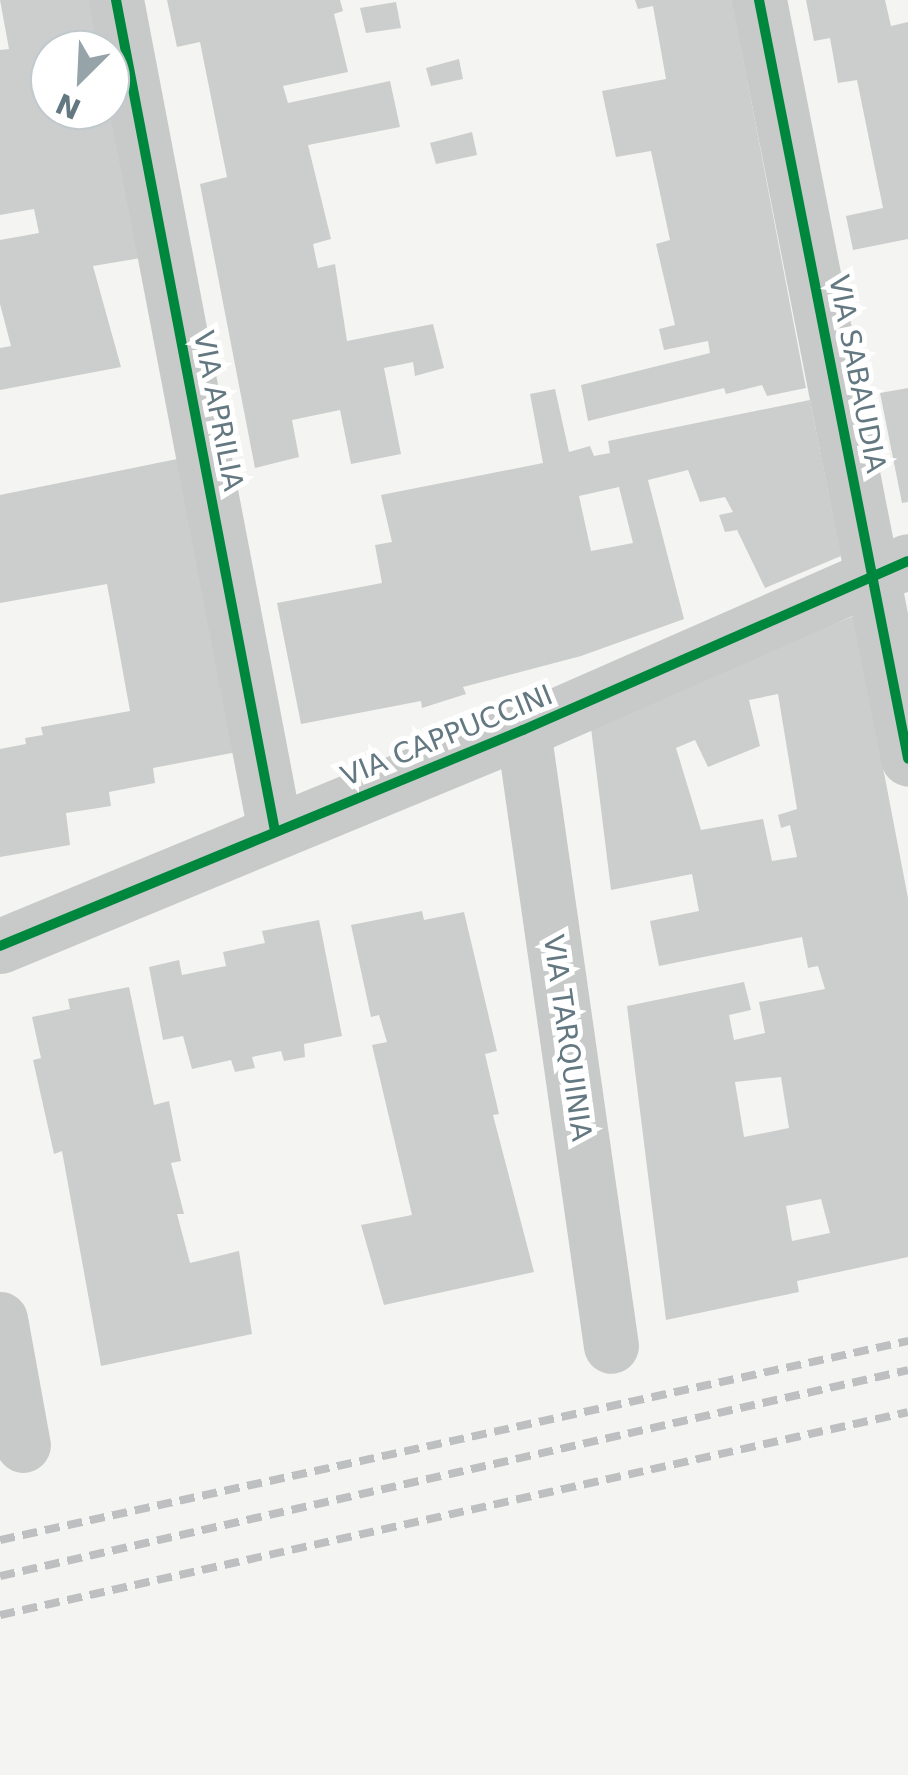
<!DOCTYPE html>
<html>
<head>
<meta charset="utf-8">
<style>
  body { margin:0 }
  #map { position:relative; width:908px; height:1775px; overflow:hidden; background:#f4f4f2; font-family:"DejaVu Sans",sans-serif }
  div>[style] { position:absolute }
  [style*='--x'] { left:calc(var(--x)*1px); top:calc(var(--y)*1px); width:calc(var(--w)*1px); rotate:calc(var(--a)*1deg) }
  .building>* { inset:0; background:#cccecd }
  .minor>* { height:55px; margin:-27.5px; padding:0 27.5px; transform-origin:27.5px; border-radius:27.5px; background:#c8caca }
  .tertiary>* { height:55px; margin:-27.5px; padding:0 27.5px; transform-origin:27.5px; border-radius:27.5px; background:#c8caca }
  .rail>* { height:8px; margin-top:-4px; transform-origin:0; background:repeating-linear-gradient(90deg,#bebfc0 0 15px,transparent 0 23px) }
  .cycleway>* { height:10px; margin:-5px; padding:0 5px; transform-origin:5px; border-radius:5px; background:#00873e }
  span { translate:-50% -50%; white-space:nowrap; text-align:center; line-height:1.15; -webkit-text-stroke:10px #fff; paint-order:stroke }
  .street-label { font-size:28px; color:#647882 }
  .north { position:absolute; left:30px; top:30px; width:100px; height:100px; box-sizing:border-box; background:#fff; border:2px solid #c1c9cd; border-radius:50%; rotate:204deg; font-size:28px; font-weight:700; line-height:40px; text-align:center; color:#647882 }
  .north::after { content:''; display:block; margin:auto; width:35px; height:45px; background:#96a3a9; clip-path:polygon(50% 0,100% 100%,50% 72%,0 100%) }
</style>
</head>
<body>
<div id="map">
  <div class="building">
    <div style="clip-path:polygon(0 0,90px 0,99px 50px,50px 50px,50px 110px,111px 110px,141px 258px,93px 266px,121px 367px,0 390px,0 348px,11px 346px,0 304px,0 240px,39px 233px,34px 209px,0 215px,0 50px,9px 49px)"></div>
    <div style="clip-path:polygon(167px 0,340px 0,343px 11px,334px 14px,348px 72px,283px 86px,288px 103px,390px 81px,400px 127px,308px 145px,331px 239px,313px 244px,318px 268px,335px 264px,347px 341px,433px 324px,444px 368px,415px 376px,413px 362px,384px 368px,401px 454px,351px 464px,340px 410px,292px 420px,299px 457px,255px 468px,200px 184px,227px 177px,200px 42px,177px 47px)"></div>
    <div style="clip-path:polygon(635px 0,732px 0,806px 388px,767px 396px,762px 385px,726px 394px,724px 388px,588px 421px,581px 385px,710px 353px,708px 341px,664px 350px,659px 329px,675px 325px,656px 244px,670px 240px,651px 151px,616px 157px,602px 91px,666px 79px,653px 6px,638px 9px)"></div>
    <div style="clip-path:polygon(806px 0,885px 0,891px 26px,908px 22px,908px 239px,853px 250px,846px 216px,883px 208px,857px 80px,838px 83px,830px 38px,814px 41px)"></div>
    <div style="clip-path:polygon(396px 2px,401px 28px,366px 33px,360px 8px)"></div>
    <div style="clip-path:polygon(459px 59px,463px 79px,431px 86px,426px 68px)"></div>
    <div style="clip-path:polygon(472px 132px,477px 155px,436px 164px,430px 143px)"></div>
    <div style="clip-path:polygon(908px 388px,908px 502px,902px 503px,880px 393px)"></div>
    <div style="clip-path:polygon(evenodd,555px 389px,569px 452px,590px 446px,594px 456px,610px 453px,608px 441px,810px 400px,841px 556px,765px 588px,737px 530px,725px 532px,719px 515px,733px 512px,725px 497px,700px 502px,688px 470px,648px 480px,684px 619px,581px 656px,463px 687px,466px 694px,422px 708px,421px 701px,301px 724px,277px 603px,382px 583px,375px 545px,392px 542px,381px 495px,543px 463px,530px 394px,555px 389px,619px 487px,633px 543px,591px 551px,579px 496px,619px 487px)"></div>
    <div style="clip-path:polygon(182px 458px,237px 752px,153px 768px,155px 783px,109px 792px,111px 806px,66px 813px,70px 845px,0 857px,0 749px,26px 744px,25px 738px,43px 735px,41px 727px,130px 711px,107px 584px,0 603px,0 495px)"></div>
    <div style="clip-path:polygon(evenodd,854px 616px,908px 898px,908px 1257px,797px 1281px,799px 1292px,666px 1320px,627px 1006px,744px 982px,751px 1010px,729px 1015px,734px 1040px,765px 1033px,759px 1002px,825px 989px,818px 966px,808px 968px,802px 937px,659px 966px,650px 921px,699px 911px,692px 874px,611px 890px,590px 720px,854px 616px,778px 694px,797px 809px,778px 815px,781px 828px,790px 825px,797px 857px,772px 861px,763px 819px,701px 830px,676px 748px,695px 740px,708px 767px,760px 746px,749px 700px,778px 694px,854px 616px,781px 1077px,789px 1128px,744px 1137px,735px 1082px,781px 1077px,854px 616px,821px 1199px,830px 1233px,792px 1241px,786px 1206px,821px 1199px)"></div>
    <div style="clip-path:polygon(422px 911px,424px 920px,464px 912px,497px 1051px,485px 1054px,499px 1114px,493px 1115px,534px 1272px,384px 1305px,361px 1225px,412px 1215px,372px 1045px,387px 1042px,379px 1015px,371px 1017px,351px 925px)"></div>
    <div style="clip-path:polygon(319px 920px,342px 1036px,304px 1044px,305px 1057px,284px 1061px,281px 1051px,252px 1057px,255px 1068px,235px 1072px,231px 1060px,192px 1069px,183px 1036px,163px 1040px,149px 967px,179px 960px,182px 975px,226px 966px,223px 952px,265px 943px,262px 931px)"></div>
    <div style="clip-path:polygon(129px 987px,154px 1105px,169px 1101px,181px 1161px,171px 1163px,184px 1214px,177px 1214px,190px 1263px,239px 1251px,252px 1334px,101px 1366px,62px 1151px,54px 1154px,33px 1060px,41px 1058px,32px 1017px,70px 1009px,68px 999px)"></div>
  </div>
  <div class="minor">
    <div style="--x:116;--y:0;--w:846;--a:79.17"></div>
    <div style="--x:759;--y:0;--w:773;--a:78.88"></div>
    <div style="--x:523;--y:730;--w:622;--a:81.87"></div>
    <div style="--x:0;--y:1319;--w:128;--a:79.7"></div>
  </div>
  <div class="tertiary">
    <div style="--x:0;--y:946;--w:566;--a:-22.44"></div>
    <div style="--x:523;--y:730;--w:420;--a:-23.7"></div>
  </div>
  <div class="rail">
    <div style="--x:0;--y:1540;--w:930;--a:-12.36"></div>
    <div style="--x:0;--y:1576;--w:931;--a:-12.78"></div>
    <div style="--x:0;--y:1615;--w:930;--a:-12.6"></div>
  </div>
  <div class="cycleway">
    <div style="--x:116;--y:0;--w:846;--a:79.17"></div>
    <div style="--x:759;--y:0;--w:773;--a:78.88"></div>
    <div style="--x:0;--y:946;--w:566;--a:-22.44"></div>
    <div style="--x:523;--y:730;--w:420;--a:-23.7"></div>
  </div>
  <div class="street-label">
    <span style="left:857px;top:374px;rotate:79deg">VIA SABAUDIA</span>
    <span style="left:218px;top:411px;rotate:79deg">VIA APRILIA</span>
    <span style="left:447px;top:736px;rotate:-22deg">VIA CAPPUCCINI</span>
    <span style="left:567px;top:1038px;rotate:82deg">VIA TARQUINIA</span>
  </div>
  <div class="north">N</div>
</div>
</body>
</html>
